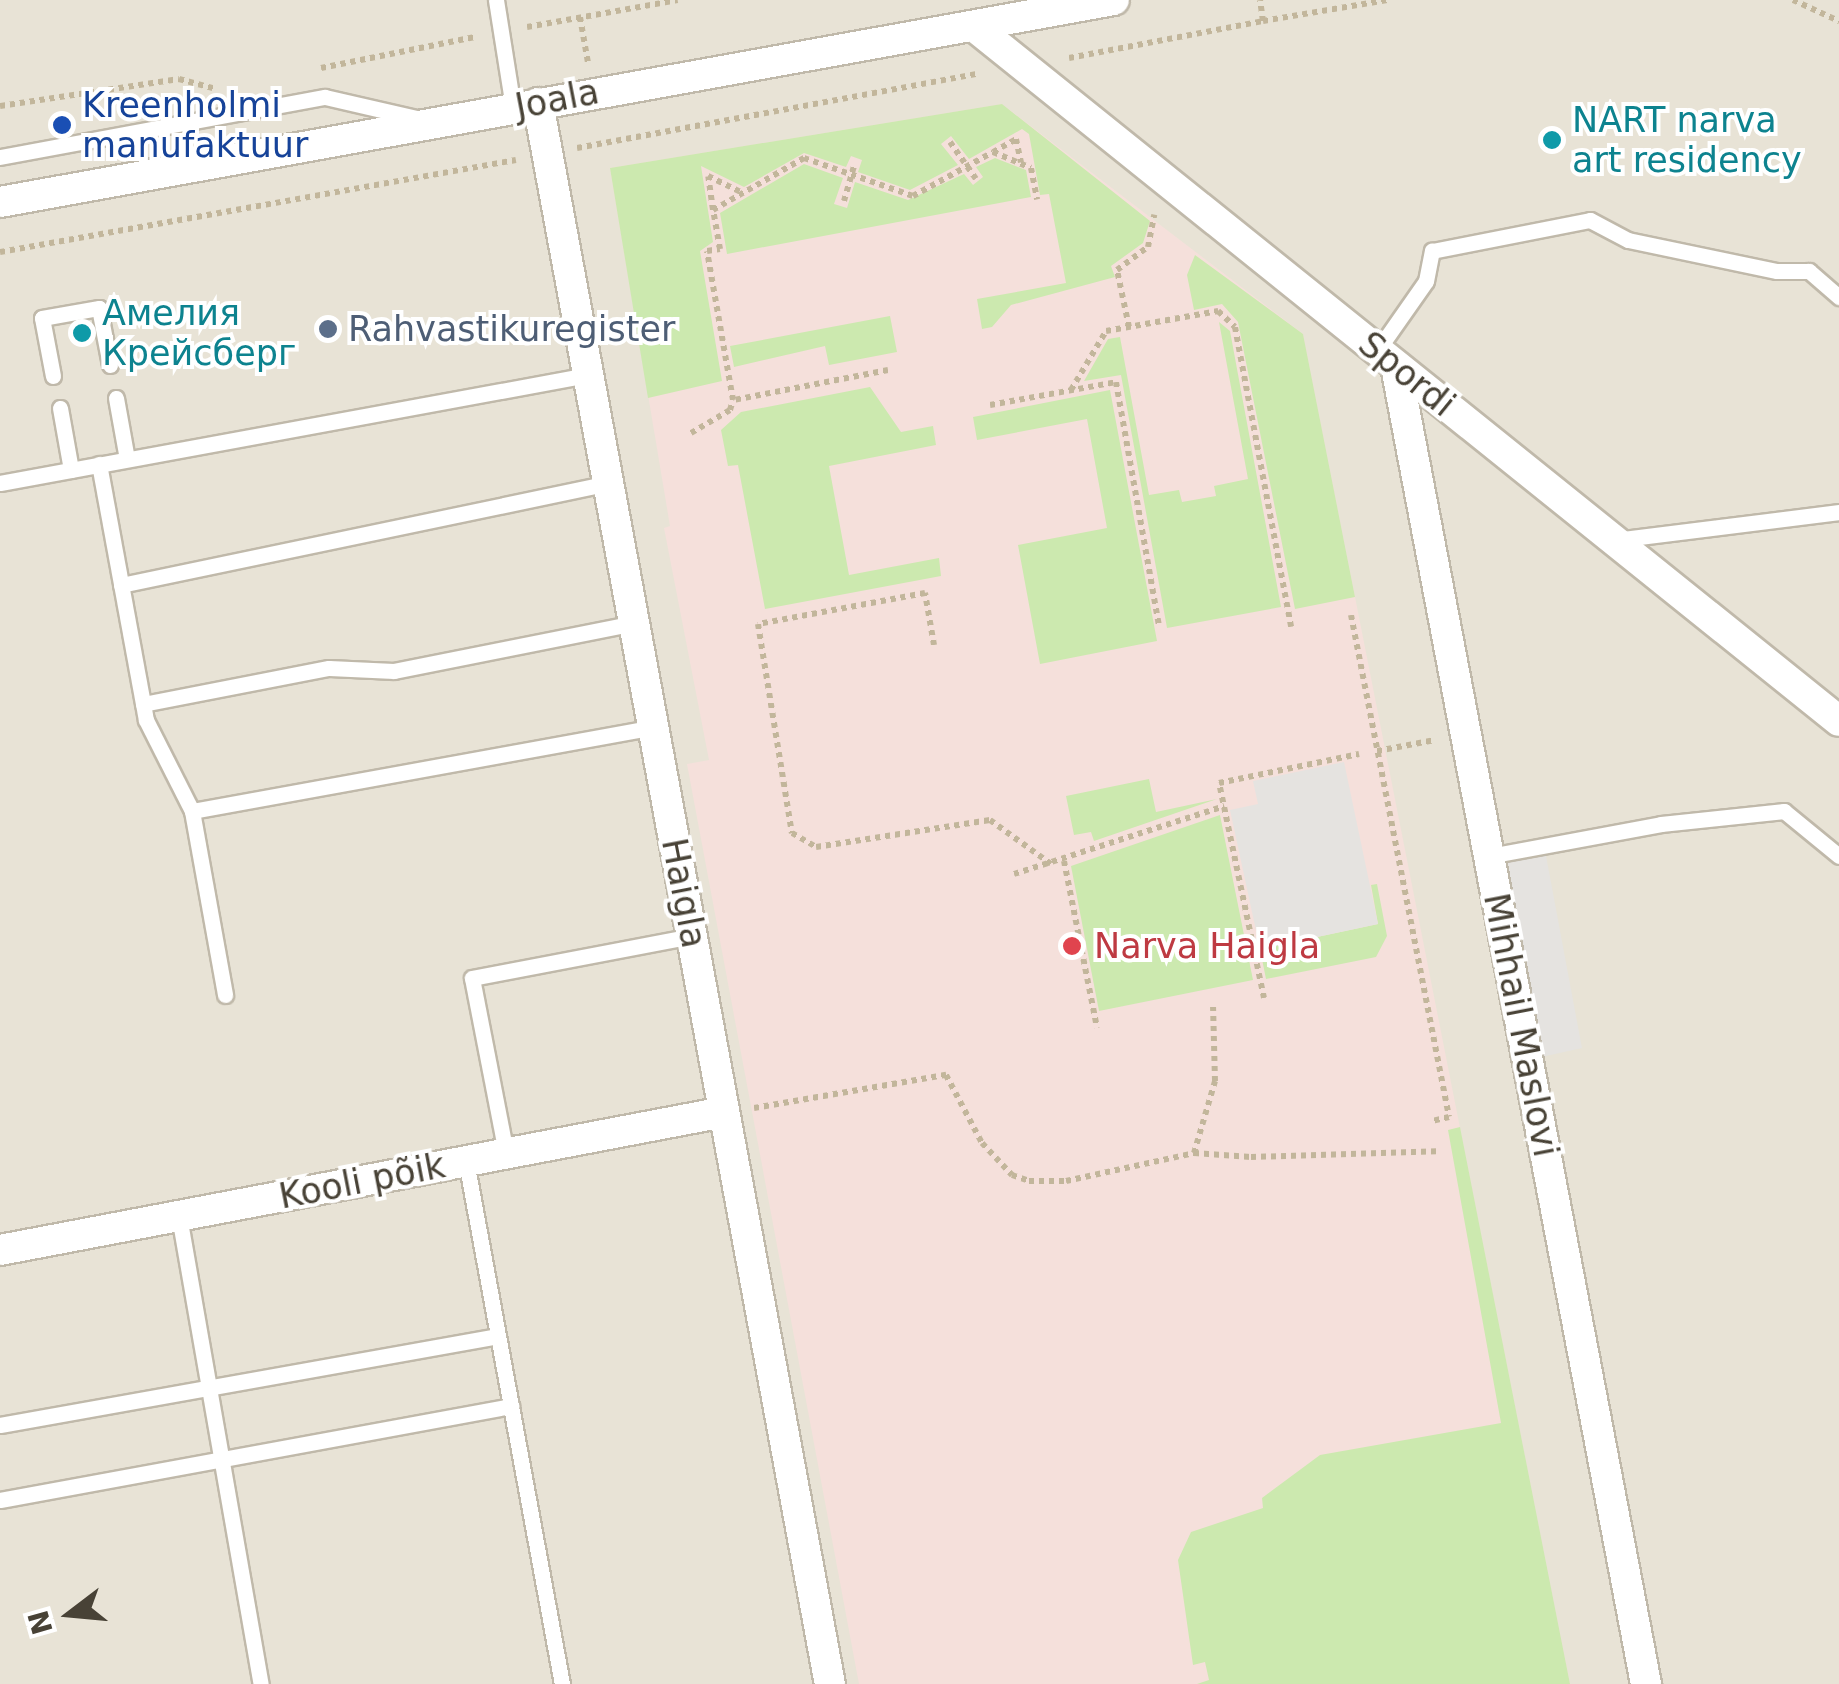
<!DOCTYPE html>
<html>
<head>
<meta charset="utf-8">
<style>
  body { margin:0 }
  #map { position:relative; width:1839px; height:1684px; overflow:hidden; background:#f4f1e8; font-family:"DejaVu Sans",sans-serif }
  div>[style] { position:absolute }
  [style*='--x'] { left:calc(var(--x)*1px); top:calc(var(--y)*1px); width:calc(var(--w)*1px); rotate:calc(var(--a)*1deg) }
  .residential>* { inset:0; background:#e8e3d6 }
  .medical>* { inset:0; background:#f5e0db }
  .green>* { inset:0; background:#cce9af }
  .parking>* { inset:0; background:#e5e3e0 }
  .path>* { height:6px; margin-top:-3px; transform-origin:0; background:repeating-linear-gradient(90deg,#c2b69b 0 5px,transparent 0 10px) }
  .roads { filter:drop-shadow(2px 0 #c0b9aa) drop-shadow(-2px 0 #c0b9aa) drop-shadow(0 2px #c0b9aa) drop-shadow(0 -2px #c0b9aa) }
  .service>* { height:15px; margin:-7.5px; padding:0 7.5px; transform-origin:7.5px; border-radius:7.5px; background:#fff }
  .minor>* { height:30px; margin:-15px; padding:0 15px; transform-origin:15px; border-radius:15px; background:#fff }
  .dots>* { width:28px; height:28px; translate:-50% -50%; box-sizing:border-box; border:5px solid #fff; border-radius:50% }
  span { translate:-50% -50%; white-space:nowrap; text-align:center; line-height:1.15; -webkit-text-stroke:8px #fff; paint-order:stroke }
  .street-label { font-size:35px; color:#484236 }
  .transit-label { font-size:35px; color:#164399 }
  .left { translate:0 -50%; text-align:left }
  .culture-label { font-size:35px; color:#0d838f }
  .service-label { font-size:35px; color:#4e5e75 }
  .health-label { font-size:35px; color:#be3a42 }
  .north { position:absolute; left:20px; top:1564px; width:100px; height:100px; -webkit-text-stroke:8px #fff; paint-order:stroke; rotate:254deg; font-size:28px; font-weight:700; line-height:40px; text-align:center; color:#484236 }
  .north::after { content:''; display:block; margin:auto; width:35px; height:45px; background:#484236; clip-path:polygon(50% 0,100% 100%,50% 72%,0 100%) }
</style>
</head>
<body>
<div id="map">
  <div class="residential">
    <div style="clip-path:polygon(0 0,1839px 0,1839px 1684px,0 1684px)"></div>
  </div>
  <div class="medical">
    <div style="clip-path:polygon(1002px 104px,1303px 334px,1570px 1684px,859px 1684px,687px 764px,709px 760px,664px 528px,670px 526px,610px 168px)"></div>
  </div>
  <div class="green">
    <div style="clip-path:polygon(1002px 104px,1150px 221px,1143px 243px,1111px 266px,1115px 277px,1011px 305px,992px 327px,982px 329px,977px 299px,1066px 283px,1049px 194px,1040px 195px,1029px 134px,1022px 129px,969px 159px,951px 136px,941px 144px,958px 165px,910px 190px,858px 172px,862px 160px,851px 156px,846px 167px,804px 153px,744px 187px,701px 166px,713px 242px,700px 251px,722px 381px,648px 398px,610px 168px)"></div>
    <div style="clip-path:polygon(995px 158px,1026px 170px,1031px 197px,727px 254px,720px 213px,804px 164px,843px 178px,834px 204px,847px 208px,855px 182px,908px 200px,964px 174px,973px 185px,983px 177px,976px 167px)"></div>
    <div style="clip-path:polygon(1195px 255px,1303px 334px,1355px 597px,1295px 609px,1238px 322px,1222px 304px,1194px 310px,1187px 275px)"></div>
    <div style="clip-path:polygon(890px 316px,897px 352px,829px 365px,825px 346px,734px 367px,730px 346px)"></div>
    <div style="clip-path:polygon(1219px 322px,1230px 331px,1281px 607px,1167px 628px,1121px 375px,1084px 381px,1108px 339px,1120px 337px,1149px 495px,1179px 490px,1182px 502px,1216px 496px,1214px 486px,1248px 479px)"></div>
    <div style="clip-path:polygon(870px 387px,901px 432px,933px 426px,936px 445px,829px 466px,849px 575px,939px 558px,941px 576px,765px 609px,738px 465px,728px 466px,721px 430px,741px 412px)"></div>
    <div style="clip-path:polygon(1110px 390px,1157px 641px,1040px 664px,1018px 545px,1107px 528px,1087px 419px,977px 440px,973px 417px)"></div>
    <div style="clip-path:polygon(1149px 779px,1156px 812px,1217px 799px,1094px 841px,1091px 832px,1074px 835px,1066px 796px)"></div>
    <div style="clip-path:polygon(1220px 815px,1253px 980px,1099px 1011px,1071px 866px)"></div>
    <div style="clip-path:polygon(1377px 884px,1387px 936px,1376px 957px,1266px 979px,1260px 949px,1378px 924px,1371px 885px)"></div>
    <div style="clip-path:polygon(1460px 1127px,1570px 1684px,1197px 1684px,1209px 1680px,1205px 1662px,1193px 1665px,1178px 1560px,1191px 1532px,1263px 1508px,1262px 1498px,1320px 1455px,1501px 1423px,1448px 1130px)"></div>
  </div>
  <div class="parking">
    <div style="clip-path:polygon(1344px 762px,1378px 924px,1260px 949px,1230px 810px,1258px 804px,1253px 781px)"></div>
    <div style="clip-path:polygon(1544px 845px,1582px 1048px,1528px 1060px,1489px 856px)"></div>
  </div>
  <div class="path">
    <div style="--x:1793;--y:0;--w:51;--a:24.5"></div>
    <div style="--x:580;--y:17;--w:47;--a:80.1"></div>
    <div style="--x:1263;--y:21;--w:126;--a:-9.6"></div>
    <div style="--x:527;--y:27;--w:153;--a:-10.1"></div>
    <div style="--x:1069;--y:58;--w:197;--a:-10.8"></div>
    <div style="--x:1263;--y:21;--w:21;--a:-98"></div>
    <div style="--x:321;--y:68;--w:157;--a:-11.4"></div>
    <div style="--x:0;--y:106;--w:181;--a:-8.6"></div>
    <div style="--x:179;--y:79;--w:38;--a:15"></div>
    <div style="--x:950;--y:142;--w:45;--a:54.9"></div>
    <div style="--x:577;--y:148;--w:408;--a:-10.5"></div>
    <div style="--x:993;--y:152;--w:26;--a:-29"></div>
    <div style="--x:1016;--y:139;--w:24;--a:78"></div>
    <div style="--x:844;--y:201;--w:37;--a:-74"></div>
    <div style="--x:713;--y:210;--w:34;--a:-98"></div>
    <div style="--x:708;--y:176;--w:39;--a:26"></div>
    <div style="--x:0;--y:252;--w:524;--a:-10.11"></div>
    <div style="--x:1129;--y:327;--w:58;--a:-101.9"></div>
    <div style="--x:1117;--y:270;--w:39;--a:-37"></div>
    <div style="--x:1148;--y:247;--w:33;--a:-79"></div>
    <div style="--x:888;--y:370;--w:158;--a:169"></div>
    <div style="--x:733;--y:400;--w:151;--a:-99.9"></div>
    <div style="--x:707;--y:251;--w:13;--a:-9"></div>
    <div style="--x:720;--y:249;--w:40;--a:-100"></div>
    <div style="--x:713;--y:210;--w:105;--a:-29.7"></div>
    <div style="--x:804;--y:158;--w:115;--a:19.2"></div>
    <div style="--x:913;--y:196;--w:91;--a:-28.8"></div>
    <div style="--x:993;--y:152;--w:41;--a:22.8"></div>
    <div style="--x:1031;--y:168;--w:32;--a:79"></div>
    <div style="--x:1071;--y:390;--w:69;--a:-59.3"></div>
    <div style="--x:1106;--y:331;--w:114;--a:-10.1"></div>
    <div style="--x:1218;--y:311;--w:23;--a:43"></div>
    <div style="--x:1235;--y:327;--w:305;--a:79.4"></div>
    <div style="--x:990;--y:405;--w:128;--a:-10.3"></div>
    <div style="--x:1116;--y:382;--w:247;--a:80"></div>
    <div style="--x:691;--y:433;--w:45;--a:-30.5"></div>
    <div style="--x:730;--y:410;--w:10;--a:-73"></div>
    <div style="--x:1351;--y:615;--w:511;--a:78.95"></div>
    <div style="--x:1449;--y:1117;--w:18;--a:167"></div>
    <div style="--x:934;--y:645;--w:53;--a:-99.8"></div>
    <div style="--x:925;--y:593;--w:170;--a:169.5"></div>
    <div style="--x:758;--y:624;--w:212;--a:80.8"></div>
    <div style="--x:792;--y:833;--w:28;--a:30"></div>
    <div style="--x:816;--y:847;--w:176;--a:-8.8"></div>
    <div style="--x:990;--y:820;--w:75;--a:35.8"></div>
    <div style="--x:1377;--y:751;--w:59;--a:-10.7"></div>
    <div style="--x:1064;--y:861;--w:170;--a:78.8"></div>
    <div style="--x:1014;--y:874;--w:221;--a:-17.9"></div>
    <div style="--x:1264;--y:998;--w:220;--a:-101.8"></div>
    <div style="--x:1219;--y:783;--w:143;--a:-11.7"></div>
    <div style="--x:754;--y:1108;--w:195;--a:-9.8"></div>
    <div style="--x:946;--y:1075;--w:77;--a:62.1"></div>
    <div style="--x:982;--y:1143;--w:44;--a:46.8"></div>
    <div style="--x:1012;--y:1175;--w:18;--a:19"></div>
    <div style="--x:1029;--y:1181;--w:37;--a:0"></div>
    <div style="--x:1066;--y:1181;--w:131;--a:-12.3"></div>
    <div style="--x:1194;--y:1153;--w:75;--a:-73.7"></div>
    <div style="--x:1215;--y:1081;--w:74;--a:-91.5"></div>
    <div style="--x:1194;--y:1153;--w:57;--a:4"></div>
    <div style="--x:1251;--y:1157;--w:186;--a:-1.8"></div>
  </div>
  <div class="roads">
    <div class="service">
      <div style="--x:496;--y:0;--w:108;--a:81"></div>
      <div style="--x:0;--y:157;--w:330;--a:-10.5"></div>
      <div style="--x:325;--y:97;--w:93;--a:13"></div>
      <div style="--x:1377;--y:351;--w:85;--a:-55"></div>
      <div style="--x:1426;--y:281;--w:31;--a:-79"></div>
      <div style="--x:1432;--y:251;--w:161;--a:-11.1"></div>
      <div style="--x:1590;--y:220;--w:43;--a:27.8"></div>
      <div style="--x:1628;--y:240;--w:152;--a:11.8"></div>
      <div style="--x:1777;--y:271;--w:32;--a:0"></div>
      <div style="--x:1809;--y:271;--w:40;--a:41"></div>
      <div style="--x:53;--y:376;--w:59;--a:-100.7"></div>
      <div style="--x:42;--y:318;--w:58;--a:-10"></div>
      <div style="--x:99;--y:308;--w:58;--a:79.1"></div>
      <div style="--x:116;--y:398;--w:62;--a:79.8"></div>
      <div style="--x:60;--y:408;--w:63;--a:79.9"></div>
      <div style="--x:99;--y:464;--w:260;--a:79.6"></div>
      <div style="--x:146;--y:720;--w:102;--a:63.2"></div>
      <div style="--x:192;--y:811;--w:187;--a:79.8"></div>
      <div style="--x:0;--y:483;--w:598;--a:-10.41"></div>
      <div style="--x:1615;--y:540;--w:226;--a:-7.1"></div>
      <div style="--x:121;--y:585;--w:498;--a:-11.8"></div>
      <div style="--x:143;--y:704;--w:189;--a:-11"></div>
      <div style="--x:329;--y:668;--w:65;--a:2.6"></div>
      <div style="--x:394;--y:671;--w:245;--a:-11.3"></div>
      <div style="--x:192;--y:811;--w:469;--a:-10.3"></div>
      <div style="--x:1489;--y:856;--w:175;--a:-10.5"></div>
      <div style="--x:1661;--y:824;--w:124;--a:-6"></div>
      <div style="--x:1784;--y:811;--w:71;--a:39.3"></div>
      <div style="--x:506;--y:1153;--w:178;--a:-101"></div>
      <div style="--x:472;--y:978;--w:224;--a:-10.8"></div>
      <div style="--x:466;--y:1161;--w:532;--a:79.6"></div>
      <div style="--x:179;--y:1216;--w:475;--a:80.1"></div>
      <div style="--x:0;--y:1425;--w:506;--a:-10.13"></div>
      <div style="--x:0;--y:1500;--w:520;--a:-10.42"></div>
    </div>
    <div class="minor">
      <div style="--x:975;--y:27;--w:1108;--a:38.77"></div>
      <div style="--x:538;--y:103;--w:1608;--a:79.54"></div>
      <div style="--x:0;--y:202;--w:1132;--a:-10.28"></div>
      <div style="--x:1396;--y:366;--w:1342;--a:79.26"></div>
      <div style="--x:0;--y:1250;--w:737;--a:-10.79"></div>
    </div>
  </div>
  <div class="dots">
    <div style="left:62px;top:125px;background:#1a4fb4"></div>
    <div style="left:1552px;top:140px;background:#0f9aa8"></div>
    <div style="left:328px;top:329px;background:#5c6f8a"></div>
    <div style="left:82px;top:333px;background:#0f9aa8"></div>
    <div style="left:1072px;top:946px;background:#e0444e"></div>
  </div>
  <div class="street-label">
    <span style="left:557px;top:99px;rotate:-11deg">Joala</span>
    <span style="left:1407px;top:374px;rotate:39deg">Spordi</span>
    <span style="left:684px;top:893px;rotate:79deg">Haigla</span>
    <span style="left:1521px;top:1025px;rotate:79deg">Mihhail Maslovi</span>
    <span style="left:362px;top:1181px;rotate:-11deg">Kooli põik</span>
  </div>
  <div class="transit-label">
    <span class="left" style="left:82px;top:125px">Kreenholmi<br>manufaktuur</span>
  </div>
  <div class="culture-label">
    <span class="left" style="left:1572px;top:140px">NART narva<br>art residency</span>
    <span class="left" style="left:102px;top:333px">Амелия<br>Крейсберг</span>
  </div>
  <div class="service-label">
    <span class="left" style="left:348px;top:329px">Rahvastikuregister</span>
  </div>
  <div class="health-label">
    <span class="left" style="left:1094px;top:946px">Narva Haigla</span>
  </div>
  <div class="north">N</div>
</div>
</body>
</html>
